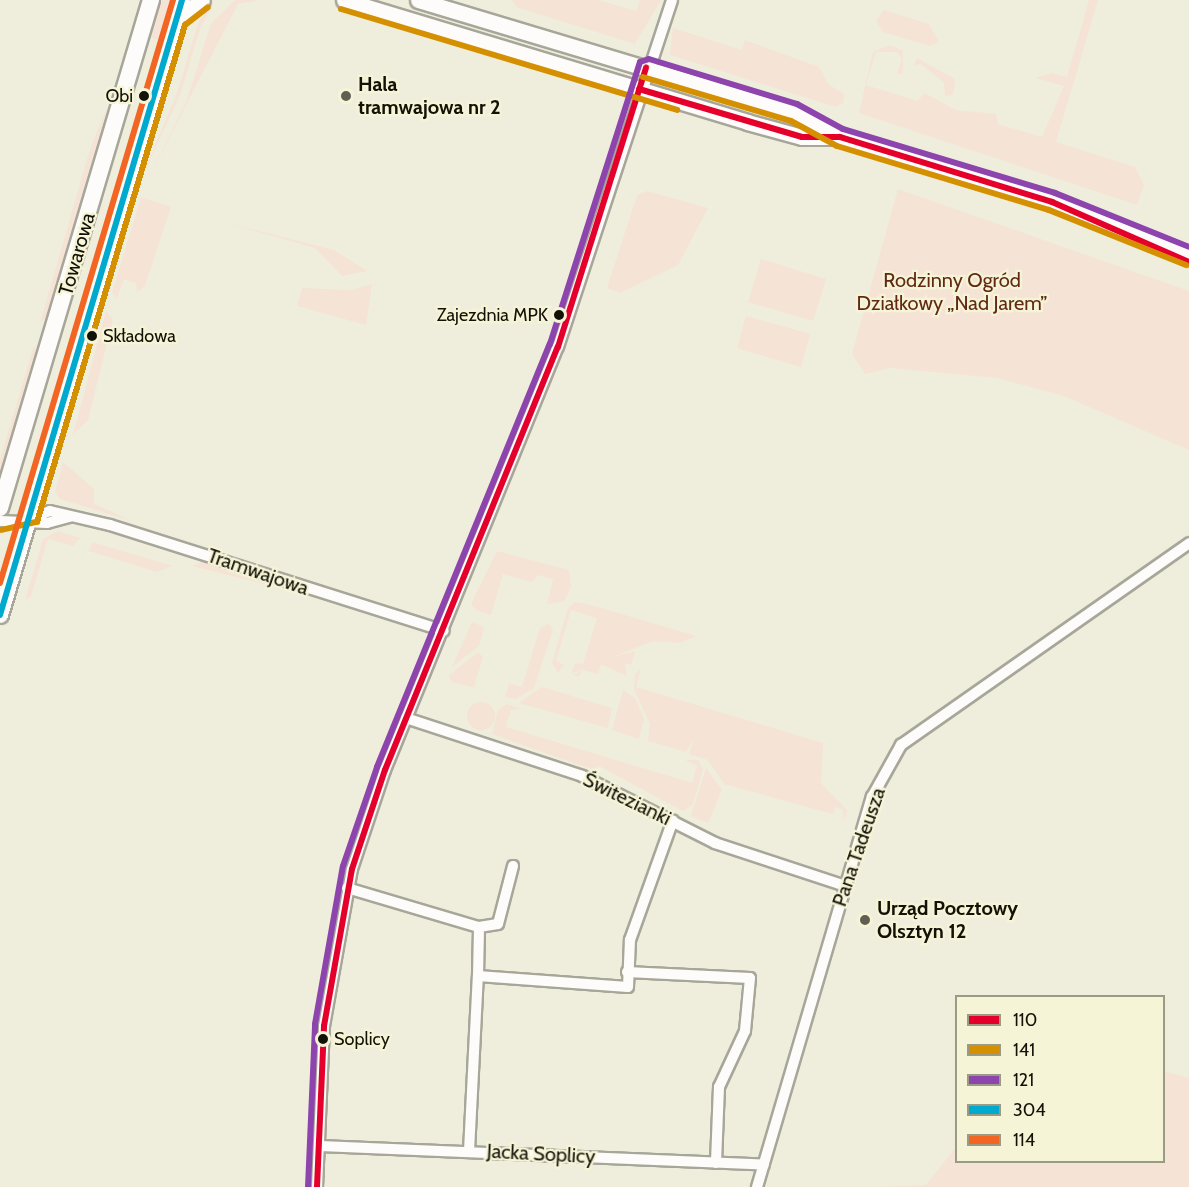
<!DOCTYPE html>
<html>
<head>
<meta charset="utf-8">
<style>
  body { margin:0 }
  #map { position:relative; width:1189px; height:1187px; overflow:hidden; background:#efeedd; font-family:Cabin,sans-serif }
  div>[style] { position:absolute }
  [style*='--x'] { left:calc(var(--x)*1px); top:calc(var(--y)*1px); width:calc(var(--w)*1px); rotate:calc(var(--a)*1deg) }
  .green>* { inset:0; background:#f5e3d5 }
  .round { border-radius:50% }
  .roads { filter:drop-shadow(2px 0 #a7a699) drop-shadow(-2px 0 #a7a699) drop-shadow(0 2px #a7a699) drop-shadow(0 -2px #a7a699) }
  .minor>* { height:10px; margin:-5px; padding:0 5px; transform-origin:5px; border-radius:5px; background:#fdfcfa }
  .secondary>* { height:15px; margin:-7.5px; padding:0 7.5px; transform-origin:7.5px; border-radius:7.5px; background:#fdfcfa }
  .primary>* { height:16px; margin:-8px; padding:0 8px; transform-origin:8px; border-radius:8px; background:#fdfcfa }
  .bus-1>* { height:6px; margin:-3px; padding:0 3px; transform-origin:3px; border-radius:3px; background:#e4002b }
  .bus-2>* { height:6px; margin:-3px; padding:0 3px; transform-origin:3px; border-radius:3px; background:#d59001 }
  .bus-3>* { height:6px; margin:-3px; padding:0 3px; transform-origin:3px; border-radius:3px; background:#8e44ad }
  .bus-4>* { height:6px; margin:-3px; padding:0 3px; transform-origin:3px; border-radius:3px; background:#00a9ce }
  .bus-5>* { height:6px; margin:-3px; padding:0 3px; transform-origin:3px; border-radius:3px; background:#f26522 }
  .dots>* { width:16px; height:16px; translate:-50% -50%; box-sizing:border-box; border:3px solid #f6f4d6; border-radius:50% }
  span { translate:-50% -50%; white-space:nowrap; text-align:center; line-height:1.15; -webkit-text-stroke:4.5px #f6f4d6; paint-order:stroke }
  .bus-label { font-size:18px; color:#131208 }
  .right { translate:-100% -50%; text-align:right }
  .left { translate:0 -50%; text-align:left }
  .poi-label { font-size:20px; color:#131208; font-weight:700 }
  .street-label { font-size:20px; color:#131208 }
  .park-label { font-size:20px; color:#612914 }
  .legend { position:absolute; left:955px; top:995px; width:210px; height:168px; box-sizing:border-box; background:#f6f4d6; border:2px solid #9b9a84; margin:0; padding:8px 10px; list-style:none; font-size:18px; color:#131208 }
  .legend li { display:flex; align-items:center; gap:12px; height:30px }
  .legend b { width:30px; border:2px solid #9b9a84 }
</style>
</head>
<body>
<div id="map">
  <div class="green">
    <div style="clip-path:polygon(159px 0,175px 0,126px 159px,161px 41px,149px 37px)"></div>
    <div style="clip-path:polygon(215px 0,200px 29px,180px 95px,141px 179px,177px 93px,198px 23px)"></div>
    <div style="clip-path:polygon(235px 0,261px 0,238px 4px,146px 183px,187px 100px,211px 23px)"></div>
    <div style="clip-path:polygon(512px 0,598px 0,636px 11px,640px 0,661px 0,635px 44px,516px 7px)"></div>
    <div style="clip-path:polygon(1089px 0,1098px 0,1056px 142px,1135px 167px,1144px 185px,1137px 205px,859px 113px,873px 52px,890px 45px,903px 51px,903px 73px,897px 74px,902px 59px,897px 52px,876px 52px,866px 85px,918px 101px,924px 93px,956px 110px,996px 114px,998px 124px,1042px 137px,1064px 86px,1035px 78px,1052px 73px,1067px 77px)"></div>
    <div style="clip-path:polygon(884px 10px,929px 24px,939px 42px,930px 46px,883px 32px,876px 21px)"></div>
    <div style="clip-path:polygon(673px 28px,742px 50px,745px 40px,819px 67px,828px 84px,844px 94px,843px 103px,836px 107px,670px 55px)"></div>
    <div style="clip-path:polygon(917px 58px,955px 79px,953px 95px,945px 96px,944px 83px,921px 64px,913px 66px)"></div>
    <div style="clip-path:polygon(686px 68px,763px 93px,827px 111px,682px 71px)"></div>
    <div style="clip-path:polygon(107px 108px,50px 315px,40px 323px,90px 149px)"></div>
    <div style="clip-path:polygon(898px 189px,1189px 291px,1189px 450px,1064px 396px,997px 378px,890px 368px,865px 374px,852px 354px)"></div>
    <div style="clip-path:polygon(647px 191px,708px 208px,678px 265px,620px 293px,607px 288px,637px 195px)"></div>
    <div style="clip-path:polygon(141px 197px,171px 207px,145px 286px,137px 292px,136px 283px,124px 279px,117px 298px,112px 293px)"></div>
    <div style="clip-path:polygon(220px 221px,334px 250px,367px 271px,342px 276px,315px 248px)"></div>
    <div style="clip-path:polygon(761px 259px,826px 279px,813px 321px,748px 302px)"></div>
    <div style="clip-path:polygon(372px 284px,366px 325px,297px 306px,302px 288px,352px 290px)"></div>
    <div style="clip-path:polygon(106px 311px,113px 319px,88px 420px,73px 435px)"></div>
    <div style="clip-path:polygon(746px 316px,810px 334px,801px 367px,737px 348px)"></div>
    <div style="clip-path:polygon(34px 345px,38px 361px,0 472px,0 460px)"></div>
    <div style="clip-path:polygon(63px 462px,94px 489px,94px 504px,135px 522px,60px 499px,55px 492px)"></div>
    <div style="clip-path:polygon(58px 531px,80px 538px,73px 546px,48px 539px,31px 596px,25px 600px,43px 539px)"></div>
    <div style="clip-path:polygon(92px 542px,173px 566px,157px 572px,89px 551px)"></div>
    <div style="clip-path:polygon(497px 551px,569px 570px,571px 587px,564px 601px,547px 604px,553px 579px,538px 575px,532px 582px,503px 574px,491px 615px,476px 610px,471px 604px)"></div>
    <div style="clip-path:polygon(206px 560px,246px 573px,268px 585px,192px 566px)"></div>
    <div style="clip-path:polygon(575px 602px,591px 605px,696px 636px,680px 643px,653px 641px,572px 673px,575px 663px,583px 664px,597px 618px,571px 610px,556px 661px,564px 665px,558px 673px,552px 663px,568px 608px)"></div>
    <div style="clip-path:polygon(472px 622px,484px 627px,479px 646px,452px 667px)"></div>
    <div style="clip-path:polygon(549px 624px,553px 630px,534px 688px,516px 699px,505px 697px,509px 683px,522px 687px,540px 628px)"></div>
    <div style="clip-path:polygon(635px 651px,631px 665px,625px 663px,627px 676px,601px 664px,598px 674px,582px 670px,579px 677px,573px 675px,598px 661px)"></div>
    <div style="clip-path:polygon(477px 653px,483px 656px,474px 687px,451px 682px,449px 675px)"></div>
    <div style="clip-path:polygon(641px 669px,636px 687px,823px 743px,821px 783px,847px 810px,844px 822px,843px 810px,835px 807px,833px 814px,724px 784px,708px 760px,689px 754px,694px 738px,686px 752px,648px 741px,650px 724px,634px 689px,635px 674px)"></div>
    <div style="clip-path:polygon(542px 687px,612px 708px,608px 728px,519px 703px)"></div>
    <div style="clip-path:polygon(623px 690px,635px 698px,644px 719px,639px 739px,612px 730px)"></div>
    <div class="round" style="left:467px;top:702px;width:28px;height:28px"></div>
    <div style="clip-path:polygon(507px 704px,522px 709px,511px 710px,506px 727px,692px 783px,697px 766px,685px 760px,698px 760px,703px 769px,693px 804px,683px 811px,599px 766px,591px 769px,492px 734px,498px 710px)"></div>
    <div style="clip-path:polygon(706px 768px,722px 790px,708px 823px,691px 816px)"></div>
    <div style="clip-path:polygon(1164px 1071px,1189px 1078px,1189px 1187px,878px 1187px,926px 1185px,956px 1147px,956px 1162px,1164px 1162px)"></div>
  </div>
  <div class="roads">
    <div class="minor">
      <div style="--x:29;--y:519;--w:22;--a:-21"></div>
      <div style="--x:50;--y:511;--w:62;--a:13.1"></div>
      <div style="--x:110;--y:525;--w:350;--a:17.6"></div>
      <div style="--x:0;--y:521;--w:47;--a:2.4"></div>
      <div style="--x:47;--y:523;--w:24;--a:-15"></div>
      <div style="--x:406;--y:718;--w:185;--a:18.2"></div>
      <div style="--x:582;--y:776;--w:149;--a:26.7"></div>
      <div style="--x:715;--y:843;--w:138;--a:18.2"></div>
      <div style="--x:347;--y:888;--w:138;--a:16.5"></div>
      <div style="--x:479;--y:927;--w:19;--a:-9"></div>
      <div style="--x:498;--y:924;--w:60;--a:-75.5"></div>
      <div style="--x:627;--y:972;--w:123;--a:2.8"></div>
      <div style="--x:750;--y:978;--w:53;--a:95.4"></div>
      <div style="--x:745;--y:1031;--w:62;--a:114.9"></div>
      <div style="--x:719;--y:1087;--w:76;--a:92.3"></div>
      <div style="--x:478;--y:976;--w:49;--a:-88.8"></div>
      <div style="--x:319;--y:1146;--w:445;--a:2.4"></div>
      <div style="--x:469;--y:1151;--w:175;--a:-87.1"></div>
      <div style="--x:478;--y:976;--w:150;--a:4.2"></div>
      <div style="--x:628;--y:987;--w:47;--a:-87.6"></div>
      <div style="--x:630;--y:940;--w:127;--a:-70.3"></div>
      <div style="--x:317;--y:1187;--w:161;--a:-87.5"></div>
      <div style="--x:324;--y:1026;--w:159;--a:-79.9"></div>
      <div style="--x:352;--y:869;--w:104;--a:-71.6"></div>
      <div style="--x:385;--y:770;--w:457;--a:-67.8"></div>
      <div style="--x:558;--y:347;--w:365;--a:-71.8"></div>
      <div style="--x:757;--y:1187;--w:407;--a:-73.6"></div>
      <div style="--x:872;--y:797;--w:60;--a:-60.9"></div>
      <div style="--x:901;--y:745;--w:352;--a:-35"></div>
    </div>
    <div class="secondary">
      <div style="--x:344;--y:0;--w:421;--a:16.8"></div>
      <div style="--x:747;--y:122;--w:57;--a:15.3"></div>
      <div style="--x:802;--y:137;--w:35;--a:0"></div>
      <div style="--x:418;--y:0;--w:393;--a:16.7"></div>
      <div style="--x:794;--y:113;--w:52;--a:27.6"></div>
      <div style="--x:840;--y:137;--w:222;--a:17"></div>
      <div style="--x:1052;--y:202;--w:148;--a:21.9"></div>
      <div style="--x:177;--y:20;--w:32;--a:-39"></div>
    </div>
    <div class="primary">
      <div style="--x:0;--y:508;--w:530;--a:-73.45"></div>
      <div style="--x:0;--y:615;--w:641;--a:-73.51"></div>
    </div>
  </div>
  <div class="bus-1">
    <div style="--x:639;--y:89;--w:170;--a:16.4"></div>
    <div style="--x:802;--y:137;--w:38;--a:0"></div>
    <div style="--x:840;--y:137;--w:222;--a:17"></div>
    <div style="--x:1052;--y:202;--w:150;--a:23.7"></div>
    <div style="--x:317;--y:1187;--w:161;--a:-87.5"></div>
    <div style="--x:324;--y:1026;--w:159;--a:-79.9"></div>
    <div style="--x:352;--y:869;--w:104;--a:-71.6"></div>
    <div style="--x:385;--y:770;--w:457;--a:-67.8"></div>
    <div style="--x:558;--y:347;--w:293;--a:-72.5"></div>
  </div>
  <div class="bus-2">
    <div style="--x:341;--y:9;--w:351;--a:16.7"></div>
    <div style="--x:643;--y:77;--w:154;--a:16.6"></div>
    <div style="--x:791;--y:121;--w:52;--a:28.5"></div>
    <div style="--x:837;--y:146;--w:221;--a:16.8"></div>
    <div style="--x:1049;--y:210;--w:148;--a:21.9"></div>
    <div style="--x:1;--y:530;--w:37;--a:-13"></div>
    <div style="--x:37;--y:522;--w:519;--a:-73.42"></div>
    <div style="--x:185;--y:25;--w:29;--a:-38"></div>
  </div>
  <div class="bus-3">
    <div style="--x:308;--y:1187;--w:163;--a:-87.5"></div>
    <div style="--x:315;--y:1024;--w:160;--a:-80"></div>
    <div style="--x:343;--y:866;--w:105;--a:-71"></div>
    <div style="--x:377;--y:767;--w:457;--a:-67.8"></div>
    <div style="--x:550;--y:344;--w:296;--a:-72.3"></div>
    <div style="--x:640;--y:62;--w:9;--a:-18"></div>
    <div style="--x:649;--y:59;--w:155;--a:16.9"></div>
    <div style="--x:797;--y:104;--w:52;--a:28.5"></div>
    <div style="--x:843;--y:129;--w:221;--a:16.8"></div>
    <div style="--x:1055;--y:193;--w:144;--a:21.9"></div>
  </div>
  <div class="bus-4">
    <div style="--x:0;--y:615;--w:641;--a:-73.51"></div>
  </div>
  <div class="bus-5">
    <div style="--x:0;--y:583;--w:608;--a:-73.47"></div>
  </div>
  <div class="dots">
    <div style="left:144px;top:96px;background:#131208"></div>
    <div style="left:346px;top:96px;background:#605f53"></div>
    <div style="left:559px;top:315px;background:#131208"></div>
    <div style="left:92px;top:336px;background:#131208"></div>
    <div style="left:865px;top:920px;background:#605f53"></div>
    <div style="left:323px;top:1039px;background:#131208"></div>
  </div>
  <div class="bus-label">
    <span class="right" style="left:133px;top:96px">Obi</span>
    <span class="right" style="left:548px;top:315px">Zajezdnia MPK</span>
    <span class="left" style="left:103px;top:336px">Składowa</span>
    <span class="left" style="left:334px;top:1039px">Soplicy</span>
  </div>
  <div class="poi-label">
    <span class="left" style="left:358px;top:96px">Hala<br>tramwajowa nr 2</span>
    <span class="left" style="left:877px;top:920px">Urząd Pocztowy<br>Olsztyn 12</span>
  </div>
  <div class="street-label">
    <span style="left:77px;top:254px;rotate:-74deg">Towarowa</span>
    <span style="left:258px;top:572px;rotate:19deg">Tramwajowa</span>
    <span style="left:627px;top:799px;rotate:26deg">Świtezianki</span>
    <span style="left:859px;top:847px;rotate:-71deg">Pana Tadeusza</span>
    <span style="left:541px;top:1154px;rotate:3deg">Jacka Soplicy</span>
  </div>
  <div class="park-label">
    <span style="left:952px;top:292px">Rodzinny Ogród<br>Działkowy „Nad Jarem”</span>
  </div>
  <ul class="legend">
  <li><b style="height:8px;background:#e4002b"></b>110</li>
  <li><b style="height:8px;background:#d59001"></b>141</li>
  <li><b style="height:8px;background:#8e44ad"></b>121</li>
  <li><b style="height:8px;background:#00a9ce"></b>304</li>
  <li><b style="height:8px;background:#f26522"></b>114</li>
  </ul>
</div>
</body>
</html>
